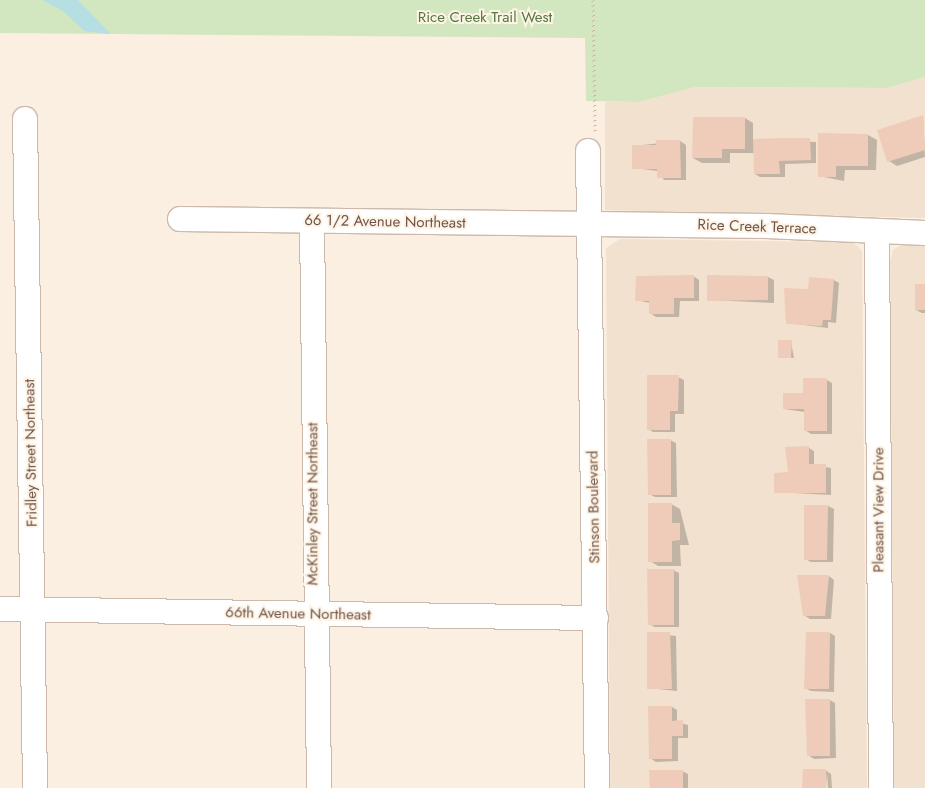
<!DOCTYPE html>
<html>
<head>
<meta charset="utf-8">
<style>
  body { margin:0 }
  #map { position:relative; width:925px; height:788px; overflow:hidden; background:#fbefe1; font-family:Jost,sans-serif }
  div>[style] { position:absolute }
  [style*='--x'] { left:calc(var(--x)*1px); top:calc(var(--y)*1px); width:calc(var(--w)*1px); rotate:calc(var(--a)*1deg) }
  .residential>* { inset:0; background:#f2e1cf }
  .green>* { inset:0; background:#d2e7c0 }
  .water>* { inset:0; background:#b6dfe3 }
  .shadow>* { inset:0; background:#0003 }
  .building>* { inset:0; background:#efccb9 }
  .path>* { height:3px; margin-top:-1.5px; transform-origin:0; background:repeating-linear-gradient(90deg,#d3b09d 0 1px,transparent 0 5px) }
  .roads { filter:drop-shadow(1px 0 #cdb9ab) drop-shadow(-1px 0 #cdb9ab) drop-shadow(0 1px #cdb9ab) drop-shadow(0 -1px #cdb9ab) }
  .minor>* { height:24px; margin:-12px; padding:0 12px; transform-origin:12px; border-radius:12px; background:#fff }
  span { translate:-50% -50%; white-space:nowrap; text-align:center; line-height:1.15; -webkit-text-stroke:4px #fef4e6; paint-order:stroke }
  .park-label { font-size:15px; color:#547642 }
  .street-label { font-size:15px; color:#715549 }
</style>
</head>
<body>
<div id="map">
  <div class="residential">
    <div style="clip-path:polygon(925px 77px,925px 218px,605px 210px,605px 102px,639px 102px,695px 87px,887px 88px)"></div>
    <div style="clip-path:polygon(620px 239px,839px 242px,854px 243px,862px 251px,867px 788px,610px 788px,606px 248px)"></div>
    <div style="clip-path:polygon(901px 245px,925px 246px,925px 788px,894px 788px,890px 262px,893px 250px)"></div>
  </div>
  <div class="green">
    <div style="clip-path:polygon(0 0,925px 0,925px 77px,887px 88px,695px 87px,639px 102px,586px 101px,585px 38px,0 33px)"></div>
  </div>
  <div class="water">
    <div style="clip-path:polygon(42px 0,78px 0,111px 34px,84px 31px,63px 11px)"></div>
  </div>
  <div class="shadow">
    <div style="clip-path:polygon(923px 116px,925px 157px,897px 166px,889px 161px)"></div>
    <div style="clip-path:polygon(745px 118px,753px 123px,753px 140px,816px 142px,816px 163px,785px 164px,785px 177px,760px 177px,755px 174px,755px 153px,730px 153px,730px 163px,702px 163px,693px 158px)"></div>
    <div style="clip-path:polygon(820px 135px,868px 135px,877px 140px,876px 170px,845px 170px,844px 181px,819px 176px)"></div>
    <div style="clip-path:polygon(680px 141px,686px 145px,686px 180px,664px 180px,658px 171px,634px 168px,633px 146px)"></div>
    <div style="clip-path:polygon(693px 276px,699px 280px,699px 301px,680px 301px,679px 317px,656px 317px,650px 313px,650px 303px,636px 300px)"></div>
    <div style="clip-path:polygon(768px 277px,774px 280px,774px 303px,709px 300px)"></div>
    <div style="clip-path:polygon(834px 280px,839px 283px,836px 323px,828px 322px,828px 328px,787px 323px,809px 291px)"></div>
    <div style="clip-path:polygon(925px 286px,925px 313px,922px 313px,916px 310px)"></div>
    <div style="clip-path:polygon(791px 342px,794px 358px,779px 357px)"></div>
    <div style="clip-path:polygon(678px 377px,684px 380px,684px 414px,675px 414px,675px 432px,653px 432px,648px 429px)"></div>
    <div style="clip-path:polygon(827px 380px,832px 383px,832px 434px,811px 434px,805px 430px,805px 412px,784px 409px)"></div>
    <div style="clip-path:polygon(670px 440px,676px 443px,677px 497px,655px 497px,649px 494px)"></div>
    <div style="clip-path:polygon(809px 448px,814px 451px,814px 465px,831px 468px,831px 495px,775px 492px)"></div>
    <div style="clip-path:polygon(671px 504px,680px 509px,689px 545px,680px 545px,681px 566px,658px 566px,650px 561px)"></div>
    <div style="clip-path:polygon(828px 506px,834px 509px,833px 562px,811px 562px,805px 559px)"></div>
    <div style="clip-path:polygon(673px 570px,679px 573px,679px 627px,655px 627px,649px 624px)"></div>
    <div style="clip-path:polygon(829px 576px,834px 580px,831px 619px,810px 619px,804px 615px)"></div>
    <div style="clip-path:polygon(648px 633px,676px 636px,677px 691px,648px 688px)"></div>
    <div style="clip-path:polygon(830px 633px,835px 636px,834px 692px,811px 691px,805px 688px)"></div>
    <div style="clip-path:polygon(830px 700px,835px 703px,836px 758px,814px 759px,808px 755px)"></div>
    <div style="clip-path:polygon(672px 707px,677px 710px,677px 722px,688px 725px,688px 738px,678px 738px,678px 761px,656px 762px,650px 758px)"></div>
    <div style="clip-path:polygon(825px 770px,831px 774px,832px 788px,828px 788px,827px 772px,826px 788px,804px 788px)"></div>
    <div style="clip-path:polygon(682px 771px,688px 774px,688px 788px,651px 788px)"></div>
  </div>
  <div class="building">
    <div style="clip-path:polygon(923px 115px,925px 150px,887px 162px,877px 130px)"></div>
    <div style="clip-path:polygon(693px 117px,745px 117px,745px 149px,722px 149px,722px 158px,692px 158px)"></div>
    <div style="clip-path:polygon(818px 133px,868px 134px,868px 166px,836px 166px,836px 177px,818px 177px)"></div>
    <div style="clip-path:polygon(779px 138px,810px 138px,811px 160px,779px 161px,780px 174px,754px 174px,753px 139px)"></div>
    <div style="clip-path:polygon(656px 140px,680px 140px,681px 178px,657px 178px,657px 169px,632px 169px,632px 145px,656px 145px)"></div>
    <div style="clip-path:polygon(694px 275px,694px 298px,674px 298px,674px 314px,649px 314px,649px 301px,635px 301px,636px 276px)"></div>
    <div style="clip-path:polygon(707px 275px,768px 276px,768px 300px,707px 301px)"></div>
    <div style="clip-path:polygon(809px 277px,834px 279px,831px 320px,823px 320px,822px 326px,786px 324px,784px 288px,808px 289px)"></div>
    <div style="clip-path:polygon(915px 284px,925px 284px,925px 310px,915px 310px)"></div>
    <div style="clip-path:polygon(778px 340px,792px 340px,791px 358px,778px 358px)"></div>
    <div style="clip-path:polygon(647px 375px,679px 375px,678px 411px,670px 411px,670px 430px,647px 430px)"></div>
    <div style="clip-path:polygon(803px 378px,827px 378px,827px 431px,804px 431px,804px 409px,783px 409px,783px 393px,803px 393px)"></div>
    <div style="clip-path:polygon(647px 439px,671px 439px,671px 495px,648px 495px)"></div>
    <div style="clip-path:polygon(809px 446px,809px 464px,826px 464px,826px 493px,774px 493px,774px 473px,788px 472px,785px 447px)"></div>
    <div style="clip-path:polygon(648px 503px,672px 503px,672px 523px,680px 523px,680px 540px,672px 541px,672px 562px,648px 562px)"></div>
    <div style="clip-path:polygon(804px 505px,828px 505px,827px 560px,804px 560px)"></div>
    <div style="clip-path:polygon(647px 569px,674px 569px,674px 625px,648px 625px)"></div>
    <div style="clip-path:polygon(797px 575px,829px 575px,825px 616px,803px 616px)"></div>
    <div style="clip-path:polygon(647px 632px,670px 632px,672px 689px,647px 689px)"></div>
    <div style="clip-path:polygon(806px 632px,830px 632px,829px 689px,804px 689px)"></div>
    <div style="clip-path:polygon(805px 699px,830px 699px,830px 756px,807px 756px)"></div>
    <div style="clip-path:polygon(648px 706px,672px 706px,672px 721px,683px 720px,683px 736px,672px 736px,672px 759px,649px 759px)"></div>
    <div style="clip-path:polygon(803px 769px,826px 769px,826px 788px,802px 788px)"></div>
    <div style="clip-path:polygon(649px 770px,683px 770px,683px 788px,650px 788px)"></div>
  </div>
  <div class="path">
    <div style="--x:593;--y:0;--w:132;--a:89.1"></div>
  </div>
  <div class="roads">
    <div class="minor">
      <div style="--x:25;--y:119;--w:669;--a:89.14"></div>
      <div style="--x:588;--y:151;--w:637;--a:89.19"></div>
      <div style="--x:180;--y:219;--w:587;--a:0.68"></div>
      <div style="--x:767;--y:226;--w:158;--a:2.5"></div>
      <div style="--x:312;--y:221;--w:567;--a:89.29"></div>
      <div style="--x:877;--y:231;--w:557;--a:89.59"></div>
      <div style="--x:0;--y:609;--w:596;--a:0.87"></div>
    </div>
  </div>
  <div class="park-label">
    <span style="left:485px;top:18px">Rice Creek Trail West</span>
  </div>
  <div class="street-label">
    <span style="left:385px;top:222px;rotate:1deg">66 1/2 Avenue Northeast</span>
    <span style="left:757px;top:227px;rotate:2deg">Rice Creek Terrace</span>
    <span style="left:31px;top:453px;rotate:-91deg">Fridley Street Northeast</span>
    <span style="left:313px;top:504px;rotate:-90deg">McKinley Street Northeast</span>
    <span style="left:594px;top:507px;rotate:-91deg">Stinson Boulevard</span>
    <span style="left:879px;top:510px;rotate:-90deg">Pleasant View Drive</span>
    <span style="left:298px;top:614px;rotate:1deg">66th Avenue Northeast</span>
  </div>
</div>
</body>
</html>
